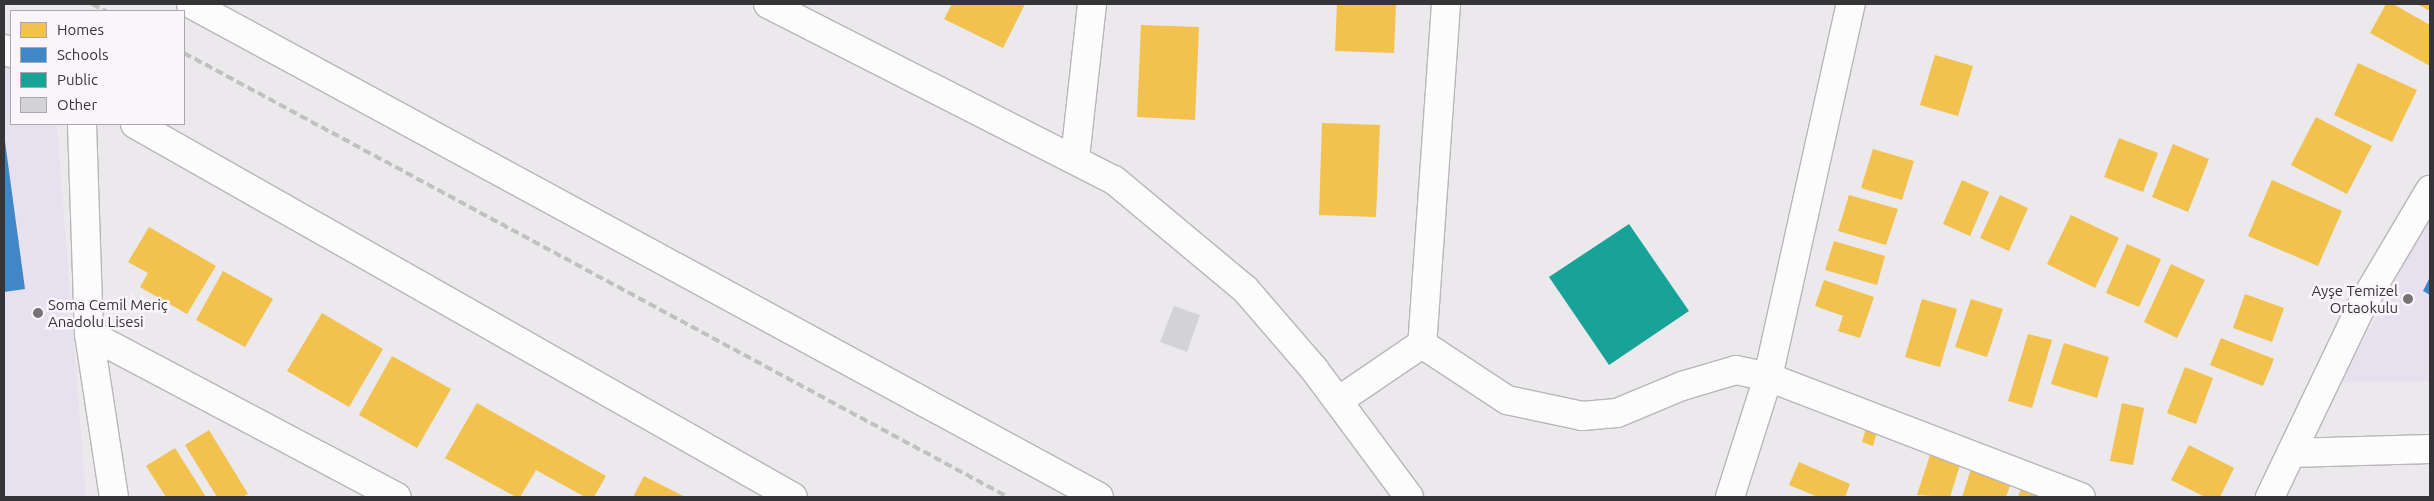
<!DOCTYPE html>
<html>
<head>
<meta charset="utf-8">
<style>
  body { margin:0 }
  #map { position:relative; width:2434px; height:501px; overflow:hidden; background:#ebe9ec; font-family:Ubuntu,sans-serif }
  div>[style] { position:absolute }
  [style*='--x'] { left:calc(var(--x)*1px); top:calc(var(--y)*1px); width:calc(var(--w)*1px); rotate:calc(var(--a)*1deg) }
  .education>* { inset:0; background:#e7e1ef }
  .homes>* { inset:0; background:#f2c14e }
  .schools>* { inset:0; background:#3f88c5 }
  .public>* { inset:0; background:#17a398 }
  .building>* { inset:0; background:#d3d2d4 }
  .roads { filter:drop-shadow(1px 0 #b8b6b8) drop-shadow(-1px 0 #b8b6b8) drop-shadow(0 1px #b8b6b8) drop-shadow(0 -1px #b8b6b8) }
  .street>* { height:28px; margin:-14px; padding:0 14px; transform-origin:14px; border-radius:14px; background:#fcfcfc }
  .secondary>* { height:28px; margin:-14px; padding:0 14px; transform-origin:14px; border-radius:14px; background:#fcfcfc }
  .rail>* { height:4px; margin-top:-2px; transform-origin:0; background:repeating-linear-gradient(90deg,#c1c1c2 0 8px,transparent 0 12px) }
  .dots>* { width:14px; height:14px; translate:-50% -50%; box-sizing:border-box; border:2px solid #f9f5fa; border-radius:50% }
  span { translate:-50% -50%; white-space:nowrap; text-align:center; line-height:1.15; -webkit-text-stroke:5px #f9f5fa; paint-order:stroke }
  .poi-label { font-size:15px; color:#353436 }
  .right { translate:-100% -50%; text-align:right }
  .left { translate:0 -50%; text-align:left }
  .frame { position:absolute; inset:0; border:5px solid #353436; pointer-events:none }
  .legend { position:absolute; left:10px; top:10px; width:175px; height:115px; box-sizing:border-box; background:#f9f5fa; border:1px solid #aba8ac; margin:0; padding:6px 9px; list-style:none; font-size:15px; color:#353436 }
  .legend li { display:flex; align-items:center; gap:10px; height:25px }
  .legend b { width:25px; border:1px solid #aba8ac }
</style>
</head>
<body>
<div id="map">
  <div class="education">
    <div style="clip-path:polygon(4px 65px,11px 69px,11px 124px,55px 124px,57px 128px,86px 497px,4px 497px)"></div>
    <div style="clip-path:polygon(2430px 216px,2430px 382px,2341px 382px)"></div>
  </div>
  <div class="homes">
    <div style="clip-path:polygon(952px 4px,1025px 4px,1003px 48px,944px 19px)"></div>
    <div style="clip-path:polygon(1337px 4px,1396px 4px,1394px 53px,1335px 51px)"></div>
    <div style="clip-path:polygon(2386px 4px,2393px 4px,2430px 25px,2430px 66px,2370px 33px)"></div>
    <div style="clip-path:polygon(2417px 4px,2430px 4px,2430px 11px)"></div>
    <div style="clip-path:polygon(1141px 25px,1199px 27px,1195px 120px,1137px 117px)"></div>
    <div style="clip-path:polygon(1935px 55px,1973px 66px,1958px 116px,1920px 105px)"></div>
    <div style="clip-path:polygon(2358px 63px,2417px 90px,2392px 142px,2334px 115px)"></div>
    <div style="clip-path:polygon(2316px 117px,2372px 146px,2347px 194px,2291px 165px)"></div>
    <div style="clip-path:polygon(1322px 123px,1380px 125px,1376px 217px,1319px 215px)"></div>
    <div style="clip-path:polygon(2119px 138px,2158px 153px,2143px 192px,2104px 177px)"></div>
    <div style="clip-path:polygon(2173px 144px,2209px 159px,2188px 212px,2152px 197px)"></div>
    <div style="clip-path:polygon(1873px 149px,1914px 161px,1902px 200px,1861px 188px)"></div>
    <div style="clip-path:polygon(1962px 180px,1989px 192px,1970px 236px,1943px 224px)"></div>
    <div style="clip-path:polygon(2272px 180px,2342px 211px,2318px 266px,2248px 236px)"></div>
    <div style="clip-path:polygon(1849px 195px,1898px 209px,1886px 245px,1838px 231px)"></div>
    <div style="clip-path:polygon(2000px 195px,2028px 208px,2009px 251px,1980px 238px)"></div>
    <div style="clip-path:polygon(2071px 215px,2119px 238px,2095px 288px,2047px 264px)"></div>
    <div style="clip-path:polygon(149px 227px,216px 266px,187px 314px,140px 287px,148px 273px,128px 262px)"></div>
    <div style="clip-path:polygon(1834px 241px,1885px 256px,1877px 285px,1825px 270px)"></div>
    <div style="clip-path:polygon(2127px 244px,2161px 259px,2139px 307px,2106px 293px)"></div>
    <div style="clip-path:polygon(2171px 264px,2205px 280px,2177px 338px,2144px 322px)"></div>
    <div style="clip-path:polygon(223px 271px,273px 299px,245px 347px,196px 320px)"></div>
    <div style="clip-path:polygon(1824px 280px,1874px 297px,1860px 338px,1838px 331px,1843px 316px,1815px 306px)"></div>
    <div style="clip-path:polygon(2245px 294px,2284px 308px,2272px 342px,2233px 328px)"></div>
    <div style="clip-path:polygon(1922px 299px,1957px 309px,1940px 367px,1905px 357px)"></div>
    <div style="clip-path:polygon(1971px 299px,2003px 309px,1987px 357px,1955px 347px)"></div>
    <div style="clip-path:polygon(322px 313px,383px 349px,349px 407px,287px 371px)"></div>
    <div style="clip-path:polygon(2028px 334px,2052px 340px,2032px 408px,2008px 401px)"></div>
    <div style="clip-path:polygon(2221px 338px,2274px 359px,2263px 386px,2210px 365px)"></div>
    <div style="clip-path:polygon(2064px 343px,2109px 357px,2097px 398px,2051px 384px)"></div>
    <div style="clip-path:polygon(392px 356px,451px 389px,417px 448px,359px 415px)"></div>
    <div style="clip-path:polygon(2185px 367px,2213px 378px,2196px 424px,2167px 413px)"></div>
    <div style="clip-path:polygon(477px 403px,606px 476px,594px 497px,585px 497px,536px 470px,520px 497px,516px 497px,445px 458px)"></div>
    <div style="clip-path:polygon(2122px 403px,2144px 408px,2133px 465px,2110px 461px)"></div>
    <div style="clip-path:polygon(1869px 418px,1880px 421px,1873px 446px,1862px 442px)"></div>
    <div style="clip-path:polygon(209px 430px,248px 494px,242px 497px,217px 497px,185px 445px)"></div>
    <div style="clip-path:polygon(2189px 445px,2234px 468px,2220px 497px,2205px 497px,2171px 480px)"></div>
    <div style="clip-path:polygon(175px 448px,206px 497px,166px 497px,146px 466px)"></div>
    <div style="clip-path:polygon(1930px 455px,1960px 465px,1950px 497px,1917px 495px)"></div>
    <div style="clip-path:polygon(1799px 462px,1850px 484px,1845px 497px,1818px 497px,1789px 485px)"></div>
    <div style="clip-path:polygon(1972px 466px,2012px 480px,2006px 497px,1962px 497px)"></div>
    <div style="clip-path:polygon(644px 476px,685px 497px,633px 497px)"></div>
    <div style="clip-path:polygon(2023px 483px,2064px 497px,2018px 497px)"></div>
  </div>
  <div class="schools">
    <div style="clip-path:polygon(4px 134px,25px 289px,4px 292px)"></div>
    <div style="clip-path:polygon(2430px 277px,2430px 295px,2423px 291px)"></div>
  </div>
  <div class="public">
    <div style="clip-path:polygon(1629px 224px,1689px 311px,1609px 365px,1549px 277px)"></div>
  </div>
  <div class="building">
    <div style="clip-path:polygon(1174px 306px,1200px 315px,1187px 352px,1160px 342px)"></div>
  </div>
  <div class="roads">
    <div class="street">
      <div style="--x:191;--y:4;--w:1033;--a:28.5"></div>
      <div style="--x:1446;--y:4;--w:341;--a:94"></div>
      <div style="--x:1422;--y:344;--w:102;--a:33.4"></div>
      <div style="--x:1507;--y:400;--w:77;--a:12"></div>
      <div style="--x:1582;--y:416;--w:35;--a:-5"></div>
      <div style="--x:1617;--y:413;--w:70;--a:-22.6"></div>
      <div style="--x:1682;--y:386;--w:56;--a:-16.5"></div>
      <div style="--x:1736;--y:370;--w:33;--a:12"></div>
      <div style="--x:1768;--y:377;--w:335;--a:21"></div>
      <div style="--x:82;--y:124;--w:210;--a:88.1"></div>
      <div style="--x:89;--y:334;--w:165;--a:81.3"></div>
      <div style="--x:1075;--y:158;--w:155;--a:-83.7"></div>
      <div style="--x:89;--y:334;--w:348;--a:27.9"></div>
      <div style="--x:1338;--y:401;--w:102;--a:-34.2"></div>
      <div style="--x:2291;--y:453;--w:139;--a:-1.6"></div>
      <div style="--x:1730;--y:497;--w:126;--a:-72.4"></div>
      <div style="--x:1768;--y:377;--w:382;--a:-77.5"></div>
      <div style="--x:2270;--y:497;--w:213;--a:-64.4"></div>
      <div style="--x:2362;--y:305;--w:134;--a:-59.4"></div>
    </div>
    <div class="secondary">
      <div style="--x:768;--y:4;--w:388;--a:27"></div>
      <div style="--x:1114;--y:180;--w:170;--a:39.8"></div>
      <div style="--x:1245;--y:289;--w:106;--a:49.2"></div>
      <div style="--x:1314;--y:369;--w:159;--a:53.4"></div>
      <div style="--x:4;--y:49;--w:8;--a:30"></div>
      <div style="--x:135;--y:124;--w:756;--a:29.55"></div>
    </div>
  </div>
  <div class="rail">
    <div style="--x:92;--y:4;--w:16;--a:27"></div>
    <div style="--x:184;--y:53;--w:936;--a:28.32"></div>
  </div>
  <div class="dots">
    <div style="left:2408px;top:299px;background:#757376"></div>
    <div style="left:38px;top:313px;background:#757376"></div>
  </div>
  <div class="poi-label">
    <span class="right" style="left:2398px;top:299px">Ayşe Temizel<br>Ortaokulu</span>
    <span class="left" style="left:48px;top:313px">Soma Cemil Meriç<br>Anadolu Lisesi</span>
  </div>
  <div class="frame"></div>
  <ul class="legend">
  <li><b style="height:14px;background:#f2c14e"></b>Homes</li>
  <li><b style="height:14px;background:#3f88c5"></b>Schools</li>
  <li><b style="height:14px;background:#17a398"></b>Public</li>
  <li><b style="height:14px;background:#d3d2d4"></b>Other</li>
  </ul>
</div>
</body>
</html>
